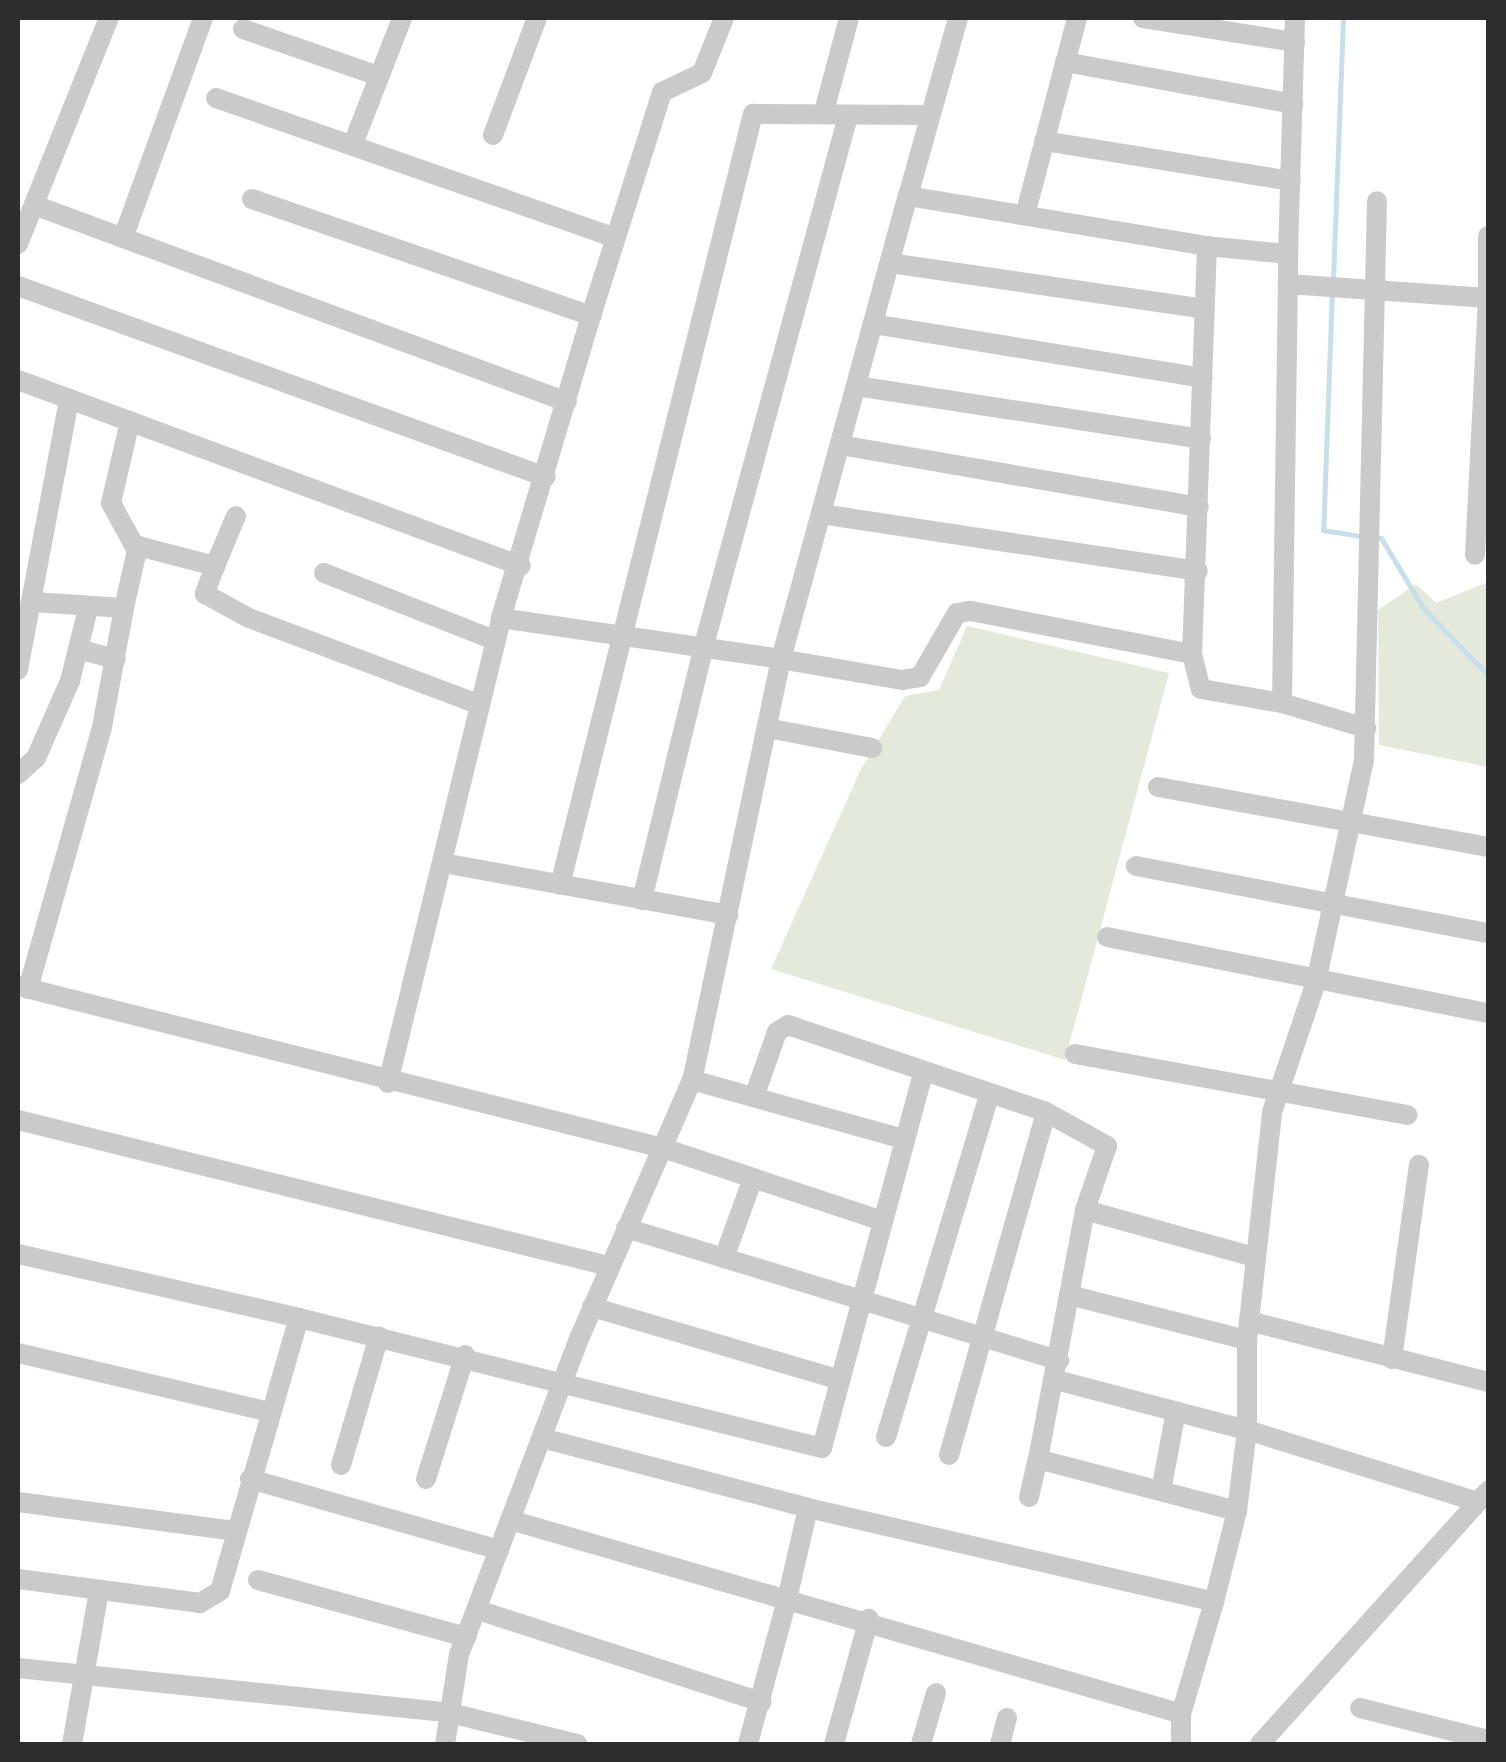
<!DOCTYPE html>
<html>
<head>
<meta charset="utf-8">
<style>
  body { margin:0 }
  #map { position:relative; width:1506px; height:1762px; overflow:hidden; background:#fff; font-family:Cabin,sans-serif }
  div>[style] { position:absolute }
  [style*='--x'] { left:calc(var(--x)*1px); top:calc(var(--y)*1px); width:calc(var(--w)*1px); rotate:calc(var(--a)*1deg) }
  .green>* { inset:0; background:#e4eadb }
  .stream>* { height:5px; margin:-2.5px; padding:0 2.5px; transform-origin:2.5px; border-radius:2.5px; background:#c7dfea }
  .street>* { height:20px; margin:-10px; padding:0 10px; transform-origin:10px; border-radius:10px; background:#cacaca }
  span { translate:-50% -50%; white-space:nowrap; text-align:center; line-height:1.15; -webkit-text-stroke:10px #fff; paint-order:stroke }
  .frame { position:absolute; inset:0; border:20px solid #2d2d2d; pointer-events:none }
</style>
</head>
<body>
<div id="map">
  <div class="green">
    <div style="clip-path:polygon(1488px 582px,1488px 767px,1379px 745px,1378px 610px,1416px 584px,1436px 603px)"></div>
    <div style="clip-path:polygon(967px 626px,1169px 673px,1065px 1060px,771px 969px,861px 769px,905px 696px,939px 690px)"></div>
  </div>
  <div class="stream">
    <div style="--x:1333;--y:279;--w:261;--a:-87.8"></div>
    <div style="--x:1332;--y:290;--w:240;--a:92.1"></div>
    <div style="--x:1323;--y:530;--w:39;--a:9"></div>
    <div style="--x:1373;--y:537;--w:8;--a:7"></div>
    <div style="--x:1381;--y:538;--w:82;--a:59"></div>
    <div style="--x:1423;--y:608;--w:93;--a:45.9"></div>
  </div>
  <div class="street">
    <div style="--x:1143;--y:18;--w:154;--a:9"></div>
    <div style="--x:243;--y:29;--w:144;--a:19.1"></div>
    <div style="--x:1065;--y:62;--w:232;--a:10.4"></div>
    <div style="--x:216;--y:98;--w:421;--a:19.3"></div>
    <div style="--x:826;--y:104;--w:89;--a:-75"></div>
    <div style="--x:493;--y:135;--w:125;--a:-69.4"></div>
    <div style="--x:1044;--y:141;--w:250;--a:9.2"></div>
    <div style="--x:353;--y:144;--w:135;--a:-68.7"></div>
    <div style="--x:908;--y:196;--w:303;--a:9.5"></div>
    <div style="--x:1207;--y:246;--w:408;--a:92.1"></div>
    <div style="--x:1192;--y:654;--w:226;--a:-169"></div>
    <div style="--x:970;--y:611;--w:13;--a:171"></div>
    <div style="--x:957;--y:613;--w:74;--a:120"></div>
    <div style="--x:920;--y:677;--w:18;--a:171"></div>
    <div style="--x:902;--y:680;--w:123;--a:-170.2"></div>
    <div style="--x:781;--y:659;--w:480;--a:-74.7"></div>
    <div style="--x:908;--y:196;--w:185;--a:-74.3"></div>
    <div style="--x:252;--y:199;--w:359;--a:19"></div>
    <div style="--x:591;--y:316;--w:315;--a:106.6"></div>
    <div style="--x:501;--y:618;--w:283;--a:8.3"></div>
    <div style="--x:781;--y:659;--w:430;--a:101.9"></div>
    <div style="--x:692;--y:1080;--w:279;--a:113.6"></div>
    <div style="--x:580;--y:1336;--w:340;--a:110.8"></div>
    <div style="--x:459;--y:1654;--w:91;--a:98.8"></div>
    <div style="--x:34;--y:205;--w:568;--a:20.28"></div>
    <div style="--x:1025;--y:215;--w:204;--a:-75.2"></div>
    <div style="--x:1488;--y:236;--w:62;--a:90"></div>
    <div style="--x:123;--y:238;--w:234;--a:-70"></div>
    <div style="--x:18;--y:244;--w:244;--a:-68.1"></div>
    <div style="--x:1288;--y:254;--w:236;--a:-88.3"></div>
    <div style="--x:890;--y:263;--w:318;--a:8.3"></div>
    <div style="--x:1288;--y:284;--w:200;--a:4"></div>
    <div style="--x:1488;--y:298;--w:257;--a:92.9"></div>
    <div style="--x:18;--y:286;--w:561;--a:19.89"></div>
    <div style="--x:591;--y:316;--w:235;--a:-72.4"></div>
    <div style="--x:662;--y:92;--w:44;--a:-25.4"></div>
    <div style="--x:702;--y:73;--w:59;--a:-68.2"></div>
    <div style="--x:873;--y:324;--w:334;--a:9.3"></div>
    <div style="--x:18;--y:380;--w:536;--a:20.29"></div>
    <div style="--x:856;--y:386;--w:349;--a:8.7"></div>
    <div style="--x:130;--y:421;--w:84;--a:103"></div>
    <div style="--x:111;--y:503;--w:50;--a:61.4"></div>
    <div style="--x:840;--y:445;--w:364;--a:9.8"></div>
    <div style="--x:821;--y:514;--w:381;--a:8.6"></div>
    <div style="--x:215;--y:566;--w:54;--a:-67.2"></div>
    <div style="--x:324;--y:573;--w:183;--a:21.5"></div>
    <div style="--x:33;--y:602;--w:91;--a:3.8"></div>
    <div style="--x:124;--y:608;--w:64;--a:-77.3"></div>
    <div style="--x:138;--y:546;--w:80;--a:14.6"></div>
    <div style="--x:215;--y:566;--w:30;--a:110"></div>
    <div style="--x:205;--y:594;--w:50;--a:28.6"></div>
    <div style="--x:249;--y:618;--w:247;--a:20.6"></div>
    <div style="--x:78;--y:649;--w:39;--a:15"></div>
    <div style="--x:1192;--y:654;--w:36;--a:76"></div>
    <div style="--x:1201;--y:689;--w:82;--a:9.8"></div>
    <div style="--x:1282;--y:703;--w:449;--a:-89.2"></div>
    <div style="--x:1288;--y:254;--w:81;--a:-174.4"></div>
    <div style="--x:18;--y:670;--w:276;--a:-79.3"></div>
    <div style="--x:1282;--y:703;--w:88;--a:16.6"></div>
    <div style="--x:767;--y:728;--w:107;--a:10.8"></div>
    <div style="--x:18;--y:774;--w:24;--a:-42"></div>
    <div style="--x:36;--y:758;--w:84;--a:-66.2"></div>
    <div style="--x:70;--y:681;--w:74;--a:-76"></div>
    <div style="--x:1158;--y:787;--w:335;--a:10.3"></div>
    <div style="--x:443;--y:863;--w:290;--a:10.3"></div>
    <div style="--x:1136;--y:866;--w:358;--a:10.8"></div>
    <div style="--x:560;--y:885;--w:795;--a:-75.95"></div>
    <div style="--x:753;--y:114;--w:177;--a:0.3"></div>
    <div style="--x:642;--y:900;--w:262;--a:-76.3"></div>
    <div style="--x:704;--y:645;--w:548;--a:-74.77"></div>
    <div style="--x:1107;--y:937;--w:389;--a:11.3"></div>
    <div style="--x:18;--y:986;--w:665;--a:14.1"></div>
    <div style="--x:663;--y:1148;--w:229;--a:18.4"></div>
    <div style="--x:28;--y:989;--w:272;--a:-74.2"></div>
    <div style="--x:102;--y:727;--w:121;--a:-79.5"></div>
    <div style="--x:1075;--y:1054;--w:338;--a:10.4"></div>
    <div style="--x:692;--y:1080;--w:220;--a:15.6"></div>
    <div style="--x:388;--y:1083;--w:479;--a:-76.3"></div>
    <div style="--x:754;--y:1097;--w:69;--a:-70.5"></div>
    <div style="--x:777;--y:1032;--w:13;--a:-32"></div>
    <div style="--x:788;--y:1025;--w:272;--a:18.6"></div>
    <div style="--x:1046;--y:1112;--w:70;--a:29.1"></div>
    <div style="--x:1107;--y:1146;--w:68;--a:109"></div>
    <div style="--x:18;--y:1120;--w:609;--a:13.88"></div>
    <div style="--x:626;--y:1228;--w:453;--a:17"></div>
    <div style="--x:18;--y:1254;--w:288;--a:12.8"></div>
    <div style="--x:724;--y:1258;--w:85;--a:-70.1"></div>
    <div style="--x:1069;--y:1295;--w:86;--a:-79.3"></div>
    <div style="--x:1085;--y:1210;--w:176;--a:15.5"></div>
    <div style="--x:592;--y:1307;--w:254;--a:16.4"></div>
    <div style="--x:1249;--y:1321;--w:247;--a:14.3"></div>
    <div style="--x:18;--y:1353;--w:258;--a:13.2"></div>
    <div style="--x:1392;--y:1359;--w:196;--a:-82.1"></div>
    <div style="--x:1056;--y:1380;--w:197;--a:14.7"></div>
    <div style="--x:1247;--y:1430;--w:242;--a:17.3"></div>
    <div style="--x:886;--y:1437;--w:357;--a:-73.2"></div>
    <div style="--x:542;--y:1438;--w:275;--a:14.7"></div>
    <div style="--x:808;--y:1508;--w:417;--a:13"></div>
    <div style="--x:1214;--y:1602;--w:117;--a:106.4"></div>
    <div style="--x:1181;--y:1714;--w:30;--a:90"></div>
    <div style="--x:949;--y:1455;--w:356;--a:-74.2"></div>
    <div style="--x:341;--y:1465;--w:134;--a:-73.6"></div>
    <div style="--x:250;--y:1479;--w:259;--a:15.9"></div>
    <div style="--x:426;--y:1479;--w:130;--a:-72.5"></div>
    <div style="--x:1161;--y:1491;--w:81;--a:-79.4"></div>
    <div style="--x:1029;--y:1497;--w:39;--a:-77"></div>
    <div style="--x:18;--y:1502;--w:220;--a:7.6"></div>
    <div style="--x:808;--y:1508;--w:94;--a:102.9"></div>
    <div style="--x:787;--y:1600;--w:410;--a:16.1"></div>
    <div style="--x:1237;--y:1511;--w:206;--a:-165.4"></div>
    <div style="--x:1038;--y:1459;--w:167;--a:-79.3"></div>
    <div style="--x:1069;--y:1295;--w:184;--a:14.2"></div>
    <div style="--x:510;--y:1520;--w:288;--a:16.1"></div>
    <div style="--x:787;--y:1600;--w:149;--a:105.2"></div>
    <div style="--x:18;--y:1579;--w:184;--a:7.5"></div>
    <div style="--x:200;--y:1603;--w:23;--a:-31"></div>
    <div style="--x:220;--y:1591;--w:284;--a:-73.9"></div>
    <div style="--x:299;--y:1318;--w:539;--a:13.96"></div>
    <div style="--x:822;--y:1448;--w:388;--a:-74.9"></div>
    <div style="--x:258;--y:1580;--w:216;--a:15.3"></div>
    <div style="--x:1214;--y:1602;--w:94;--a:-75.8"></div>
    <div style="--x:1237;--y:1511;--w:82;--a:-83"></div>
    <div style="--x:1247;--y:1430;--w:90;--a:-90"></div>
    <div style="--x:1247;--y:1340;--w:229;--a:-83.7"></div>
    <div style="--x:1272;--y:1112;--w:137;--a:-71.3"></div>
    <div style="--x:1316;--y:982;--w:227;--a:-77.8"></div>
    <div style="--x:1364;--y:760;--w:559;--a:-88.67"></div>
    <div style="--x:478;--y:1610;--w:298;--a:18"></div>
    <div style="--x:18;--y:1668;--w:434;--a:5.9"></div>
    <div style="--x:450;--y:1713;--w:131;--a:13.7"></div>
    <div style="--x:1360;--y:1708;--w:132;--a:14"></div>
    <div style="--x:72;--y:1744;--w:155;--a:-80"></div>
    <div style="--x:834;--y:1744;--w:130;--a:-74.4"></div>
    <div style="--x:921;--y:1744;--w:53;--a:-73.6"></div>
    <div style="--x:1000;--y:1744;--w:27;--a:-75"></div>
    <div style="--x:1260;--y:1744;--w:341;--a:-48"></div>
  </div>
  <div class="frame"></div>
</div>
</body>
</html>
